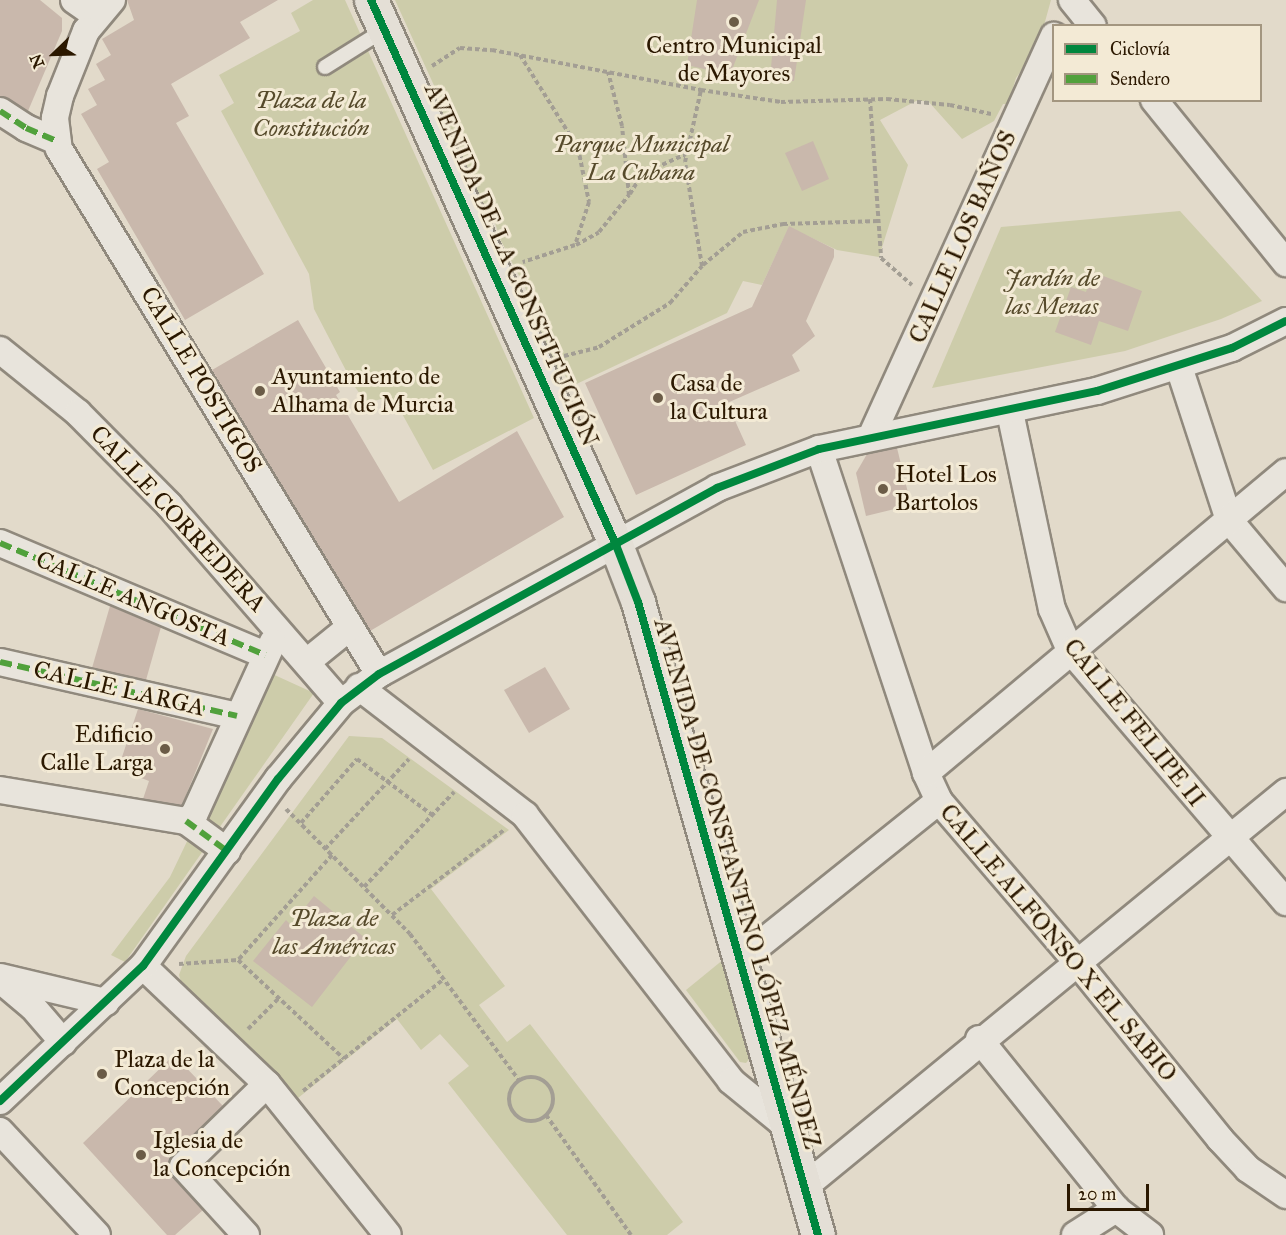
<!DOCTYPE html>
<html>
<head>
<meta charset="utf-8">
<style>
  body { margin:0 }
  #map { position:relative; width:1286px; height:1235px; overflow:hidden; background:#e2daca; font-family:"IM FELL Great Primer",serif }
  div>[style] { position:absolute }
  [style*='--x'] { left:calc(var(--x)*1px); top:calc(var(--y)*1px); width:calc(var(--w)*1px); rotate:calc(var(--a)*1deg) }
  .green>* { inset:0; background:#cdccaa }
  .building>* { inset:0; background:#c9b8ac }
  .path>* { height:4px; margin-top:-2px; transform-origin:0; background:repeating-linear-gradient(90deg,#a39e94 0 4.5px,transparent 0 7.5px) }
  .path>.ring { margin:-2px; padding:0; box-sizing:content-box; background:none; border:4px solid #a39e94; border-radius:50% }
  .roads { filter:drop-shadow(2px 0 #90897d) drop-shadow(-2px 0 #90897d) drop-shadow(0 2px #90897d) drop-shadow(0 -2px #90897d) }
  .lane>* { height:14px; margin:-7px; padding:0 7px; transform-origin:7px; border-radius:7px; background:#e8e4dc }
  .street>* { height:26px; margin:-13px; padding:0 13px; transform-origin:13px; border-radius:13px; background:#e8e4dc }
  .primary>* { height:33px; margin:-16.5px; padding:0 16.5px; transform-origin:16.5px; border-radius:16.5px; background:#e4dfd6 }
  .quiet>* { height:6px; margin-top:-3px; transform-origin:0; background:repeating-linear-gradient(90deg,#51a13c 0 12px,transparent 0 18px) }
  .cycleway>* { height:8px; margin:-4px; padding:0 4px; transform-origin:4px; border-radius:4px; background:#00873e }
  .dots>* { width:16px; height:16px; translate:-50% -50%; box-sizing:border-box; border:3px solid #f3ead5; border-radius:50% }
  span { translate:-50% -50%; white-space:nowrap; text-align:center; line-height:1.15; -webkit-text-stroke:6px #f3ead5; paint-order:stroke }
  .poi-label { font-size:24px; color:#2b1800 }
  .left { translate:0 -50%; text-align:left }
  .right { translate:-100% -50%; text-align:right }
  .park-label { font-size:24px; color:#564a2b; font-style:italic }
  .street-label { font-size:24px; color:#2b1800 }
  .legend { position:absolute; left:1052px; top:24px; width:210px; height:78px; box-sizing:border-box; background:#f3ead5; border:2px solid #a39680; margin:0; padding:8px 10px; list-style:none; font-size:18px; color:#2b1800 }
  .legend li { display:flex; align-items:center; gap:12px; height:30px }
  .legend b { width:30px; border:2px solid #a39680 }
  .north { position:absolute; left:24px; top:24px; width:60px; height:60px; -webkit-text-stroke:4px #f3ead5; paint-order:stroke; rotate:247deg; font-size:16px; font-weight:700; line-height:24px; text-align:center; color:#2b1800 }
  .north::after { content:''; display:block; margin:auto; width:21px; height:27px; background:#2b1800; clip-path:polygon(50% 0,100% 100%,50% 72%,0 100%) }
  .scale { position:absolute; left:1067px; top:1184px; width:82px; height:27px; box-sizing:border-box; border:3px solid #2b1800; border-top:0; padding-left:8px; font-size:18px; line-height:21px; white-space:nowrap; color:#2b1800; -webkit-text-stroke:4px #f3ead5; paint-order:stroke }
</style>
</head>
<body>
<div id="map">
  <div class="green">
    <div style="clip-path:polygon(313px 0,345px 0,534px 418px,433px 470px,400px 410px,389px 397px,366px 403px,353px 384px,314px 309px,309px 274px,221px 111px,234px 103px,219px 75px,300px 31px,291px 13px)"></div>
    <div style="clip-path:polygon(395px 0,1051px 0,1038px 47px,1016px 78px,1008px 104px,1003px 104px,994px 121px,962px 139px,928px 101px,916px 101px,880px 120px,908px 165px,879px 257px,837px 250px,789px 227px,762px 285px,743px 281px,727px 313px,570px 387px,565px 375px,557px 378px,524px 304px,532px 301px,500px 239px,492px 213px,470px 188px,465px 164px,436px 120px,442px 103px)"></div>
    <div style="clip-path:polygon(1180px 211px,1262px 301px,1221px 319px,1125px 351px,932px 388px,1001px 227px)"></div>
    <div style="clip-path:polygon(268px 672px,314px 693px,125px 962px,111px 955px,170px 877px)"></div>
    <div style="clip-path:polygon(349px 736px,382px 738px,509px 830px,431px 889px,505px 986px,479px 1005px,507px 1042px,530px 1024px,683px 1222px,667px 1235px,567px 1235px,448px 1083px,469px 1066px,440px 1034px,421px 1050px,397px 1019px,293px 1102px,185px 994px,179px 975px,186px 956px)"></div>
    <div style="clip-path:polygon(724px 959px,752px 1056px,746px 1063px,740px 1062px,686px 990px)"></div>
  </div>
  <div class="building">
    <div style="clip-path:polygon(0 0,40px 0,62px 18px,62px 31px,28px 111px,0 96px)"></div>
    <div style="clip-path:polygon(127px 0,278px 0,240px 22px,250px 38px,171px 84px,189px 116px,176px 123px,264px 274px,185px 320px,97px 169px,109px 162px,81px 114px,97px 105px,88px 89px,105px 80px,96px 64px,111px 55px,102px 39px,134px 20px)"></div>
    <div style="clip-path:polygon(697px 0,759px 0,730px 75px,687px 65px)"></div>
    <div style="clip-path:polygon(777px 0,806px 0,794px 81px,770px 79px)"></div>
    <div style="clip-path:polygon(813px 141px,829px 179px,802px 191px,785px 153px)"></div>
    <div style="clip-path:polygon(789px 226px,834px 249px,834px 257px,806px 321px,815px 336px,792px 355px,800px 371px,727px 403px,746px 445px,636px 495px,585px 383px,752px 307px)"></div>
    <div style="clip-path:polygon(1093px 272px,1142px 291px,1128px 331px,1099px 321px,1091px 345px,1055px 332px,1071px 287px,1086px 292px)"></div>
    <div style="clip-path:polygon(298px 320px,340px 392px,336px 395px,399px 502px,517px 431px,564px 517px,370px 631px,212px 370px)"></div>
    <div style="clip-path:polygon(897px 448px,911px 505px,866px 516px,856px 473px,867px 454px)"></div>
    <div style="clip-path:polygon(110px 606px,161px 627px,146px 680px,92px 668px)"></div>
    <div style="clip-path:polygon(545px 667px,570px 709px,529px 733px,504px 690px)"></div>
    <div style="clip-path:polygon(138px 709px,213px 729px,182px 805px,143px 799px,149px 781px,118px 769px)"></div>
    <div style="clip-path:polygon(314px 896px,365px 938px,312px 1007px,253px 961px,286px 920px,291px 925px)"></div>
    <div style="clip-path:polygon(174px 1055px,223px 1106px,169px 1161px,172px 1176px,203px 1210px,175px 1235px,167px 1235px,83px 1143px)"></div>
  </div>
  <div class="path">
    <div style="--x:520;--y:55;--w:110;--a:58.1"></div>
    <div style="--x:578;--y:148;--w:55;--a:78.5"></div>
    <div style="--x:589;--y:202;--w:45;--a:108"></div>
    <div style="--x:575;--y:245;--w:55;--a:161.9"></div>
    <div style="--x:432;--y:66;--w:33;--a:-33"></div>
    <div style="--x:460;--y:48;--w:32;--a:4"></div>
    <div style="--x:492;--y:50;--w:213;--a:10.8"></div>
    <div style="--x:870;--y:99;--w:159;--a:86"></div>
    <div style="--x:881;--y:258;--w:41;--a:41.1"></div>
    <div style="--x:630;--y:194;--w:23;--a:-59"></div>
    <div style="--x:642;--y:174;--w:48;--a:-24.4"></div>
    <div style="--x:576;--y:245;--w:26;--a:-29"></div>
    <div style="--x:599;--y:232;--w:48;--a:-51"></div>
    <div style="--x:629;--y:195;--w:69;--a:-95.8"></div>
    <div style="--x:622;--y:126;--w:56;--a:-104.5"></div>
    <div style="--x:703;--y:265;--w:52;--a:-39.5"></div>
    <div style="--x:743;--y:232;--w:41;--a:-11.3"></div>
    <div style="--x:783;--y:224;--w:96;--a:-1.8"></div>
    <div style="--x:564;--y:356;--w:36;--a:-14"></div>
    <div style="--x:599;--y:347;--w:84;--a:-31.8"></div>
    <div style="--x:670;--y:303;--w:49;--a:-49.1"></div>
    <div style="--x:702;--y:266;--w:105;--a:-99.3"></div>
    <div style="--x:685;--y:162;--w:74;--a:-77.5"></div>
    <div style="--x:701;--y:90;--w:81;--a:8.5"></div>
    <div style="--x:781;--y:102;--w:106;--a:-1.6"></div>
    <div style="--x:887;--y:99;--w:63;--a:5.4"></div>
    <div style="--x:950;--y:105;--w:42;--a:12.4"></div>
    <div style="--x:286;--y:809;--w:176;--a:45.2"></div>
    <div style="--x:410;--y:934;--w:182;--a:53.3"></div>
    <div style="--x:301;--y:823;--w:85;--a:-48.8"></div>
    <div style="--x:357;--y:759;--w:94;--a:36.7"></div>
    <div style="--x:325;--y:849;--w:123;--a:-47"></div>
    <div style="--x:332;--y:855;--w:141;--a:131.8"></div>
    <div style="--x:238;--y:960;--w:145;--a:43"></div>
    <div style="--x:364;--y:887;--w:131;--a:-46.5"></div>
    <div style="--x:392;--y:915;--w:141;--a:-37.2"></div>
    <div style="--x:179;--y:964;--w:59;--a:-3.9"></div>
    <div style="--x:248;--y:1029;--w:44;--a:-45"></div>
    <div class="ring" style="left:509px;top:1077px;width:40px;height:40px"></div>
    <div style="--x:303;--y:1091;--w:180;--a:-38.5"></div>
    <div style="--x:546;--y:1115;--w:147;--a:54.7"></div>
  </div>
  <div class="roads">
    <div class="lane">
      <div style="--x:325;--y:67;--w:70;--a:-32.1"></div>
    </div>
    <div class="street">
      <div style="--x:74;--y:0;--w:28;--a:35"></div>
      <div style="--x:112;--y:0;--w:40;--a:130"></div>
      <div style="--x:86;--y:31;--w:70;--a:111.8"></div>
      <div style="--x:60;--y:96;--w:23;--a:103"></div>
      <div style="--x:55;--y:118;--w:31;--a:83"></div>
      <div style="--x:59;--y:149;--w:615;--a:58.64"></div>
      <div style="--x:1072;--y:0;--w:33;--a:51"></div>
      <div style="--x:1154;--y:100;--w:210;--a:51"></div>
      <div style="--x:0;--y:111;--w:31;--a:33"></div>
      <div style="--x:26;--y:128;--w:34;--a:23"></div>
      <div style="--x:0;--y:350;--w:100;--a:38.9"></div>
      <div style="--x:78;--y:413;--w:129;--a:45.3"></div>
      <div style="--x:169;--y:505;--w:262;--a:49"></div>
      <div style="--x:1179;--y:367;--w:161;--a:71.9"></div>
      <div style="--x:1229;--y:520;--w:89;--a:50"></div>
      <div style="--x:1010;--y:412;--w:201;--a:78"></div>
      <div style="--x:1052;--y:609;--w:45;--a:66.3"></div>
      <div style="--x:1070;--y:650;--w:332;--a:49.4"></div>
      <div style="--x:871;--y:437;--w:441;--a:-65.5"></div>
      <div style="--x:819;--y:449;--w:341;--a:71.7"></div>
      <div style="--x:926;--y:773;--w:31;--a:65"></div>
      <div style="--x:939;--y:801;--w:211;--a:49.4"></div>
      <div style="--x:1076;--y:961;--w:229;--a:51"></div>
      <div style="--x:1220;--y:1139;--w:41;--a:47"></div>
      <div style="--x:1248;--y:1169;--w:46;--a:34.4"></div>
      <div style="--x:0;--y:543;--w:288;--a:22.9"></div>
      <div style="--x:308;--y:661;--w:54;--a:-39"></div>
      <div style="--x:0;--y:662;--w:243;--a:12.8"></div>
      <div style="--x:359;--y:687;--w:210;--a:37.6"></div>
      <div style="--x:525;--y:815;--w:336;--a:52.2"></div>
      <div style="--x:731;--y:1081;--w:70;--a:39.2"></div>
      <div style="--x:926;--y:773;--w:469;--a:-39.9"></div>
      <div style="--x:0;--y:790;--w:189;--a:9.5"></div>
      <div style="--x:186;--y:821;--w:10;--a:-37"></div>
      <div style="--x:194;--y:815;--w:190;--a:-65.5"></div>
      <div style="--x:186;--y:821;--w:51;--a:36.2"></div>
      <div style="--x:739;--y:961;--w:256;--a:-38.7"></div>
      <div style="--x:143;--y:966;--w:171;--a:43.6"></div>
      <div style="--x:267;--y:1084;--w:193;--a:51.3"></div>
      <div style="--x:0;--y:977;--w:109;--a:13.3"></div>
      <div style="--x:3;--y:982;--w:38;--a:40"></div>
      <div style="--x:32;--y:1006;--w:48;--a:49.3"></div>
      <div style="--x:979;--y:1039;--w:218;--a:51.1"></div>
      <div style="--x:1116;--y:1209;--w:43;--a:37.4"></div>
      <div style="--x:0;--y:1101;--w:197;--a:-43.4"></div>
      <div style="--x:143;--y:966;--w:231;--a:-54.2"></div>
      <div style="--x:278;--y:779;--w:99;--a:-50.3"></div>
      <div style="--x:341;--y:703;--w:48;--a:-37.3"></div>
      <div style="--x:379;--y:674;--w:386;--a:-28.8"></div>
      <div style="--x:717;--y:488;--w:109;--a:-20.9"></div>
      <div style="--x:819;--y:449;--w:284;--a:-11.8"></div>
      <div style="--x:1097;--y:391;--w:142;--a:-17.7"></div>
      <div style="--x:1232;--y:348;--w:60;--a:-26.6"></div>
      <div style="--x:0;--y:1131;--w:142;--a:47"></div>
      <div style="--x:803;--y:1188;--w:625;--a:-39.35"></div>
      <div style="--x:246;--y:1235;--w:93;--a:-132.4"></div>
      <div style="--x:183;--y:1166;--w:117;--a:-44.3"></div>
      <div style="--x:1075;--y:1235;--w:49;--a:-32.4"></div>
    </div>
    <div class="primary">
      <div style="--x:371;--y:0;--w:598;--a:65.79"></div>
      <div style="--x:616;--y:545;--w:61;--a:68.9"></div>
      <div style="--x:638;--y:602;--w:658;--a:74.13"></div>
    </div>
  </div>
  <div class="quiet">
    <div style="--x:0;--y:111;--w:31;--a:33"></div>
    <div style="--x:26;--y:128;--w:34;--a:23"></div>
    <div style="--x:0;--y:543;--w:288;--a:22.9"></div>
    <div style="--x:0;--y:662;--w:243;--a:12.8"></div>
    <div style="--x:186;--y:821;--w:51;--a:36.2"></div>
  </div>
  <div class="cycleway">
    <div style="--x:371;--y:0;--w:598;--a:65.79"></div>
    <div style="--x:616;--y:545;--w:61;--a:68.9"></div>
    <div style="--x:638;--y:602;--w:658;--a:74.13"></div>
    <div style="--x:0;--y:1101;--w:197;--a:-43.4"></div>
    <div style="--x:143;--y:966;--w:231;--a:-54.2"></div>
    <div style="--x:278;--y:779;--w:99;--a:-50.3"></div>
    <div style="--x:341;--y:703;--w:48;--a:-37.3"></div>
    <div style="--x:379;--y:674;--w:386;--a:-28.8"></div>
    <div style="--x:717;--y:488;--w:109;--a:-20.9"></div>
    <div style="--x:819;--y:449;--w:284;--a:-11.8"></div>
    <div style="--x:1097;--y:391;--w:142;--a:-17.7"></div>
    <div style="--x:1232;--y:348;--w:60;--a:-26.6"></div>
  </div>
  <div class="dots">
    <div style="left:734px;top:22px;background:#6b5c47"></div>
    <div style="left:260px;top:391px;background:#6b5c47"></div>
    <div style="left:658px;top:398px;background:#6b5c47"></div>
    <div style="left:883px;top:489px;background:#6b5c47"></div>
    <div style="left:165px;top:749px;background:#6b5c47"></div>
    <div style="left:102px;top:1074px;background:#6b5c47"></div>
    <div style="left:141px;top:1155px;background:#6b5c47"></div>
  </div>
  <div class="poi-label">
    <span style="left:734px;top:60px">Centro Municipal<br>de Mayores</span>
    <span class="left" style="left:272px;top:391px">Ayuntamiento de<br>Alhama de Murcia</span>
    <span class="left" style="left:670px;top:398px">Casa de<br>la Cultura</span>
    <span class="left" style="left:895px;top:489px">Hotel Los<br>Bartolos</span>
    <span class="right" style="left:153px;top:749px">Edificio<br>Calle Larga</span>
    <span class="left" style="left:114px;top:1074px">Plaza de la<br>Concepción</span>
    <span class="left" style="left:153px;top:1155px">Iglesia de<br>la Concepción</span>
  </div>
  <div class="park-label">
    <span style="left:311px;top:115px">Plaza de la<br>Constitución</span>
    <span style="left:641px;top:159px">Parque Municipal<br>La Cubana</span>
    <span style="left:1052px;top:293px">Jardín de<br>las Menas</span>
    <span style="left:334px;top:933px">Plaza de<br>las Américas</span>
  </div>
  <div class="street-label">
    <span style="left:963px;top:237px;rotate:-66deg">CALLE LOS BAÑOS</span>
    <span style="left:511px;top:265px;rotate:66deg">AVENIDA DE LA CONSTITUCIÓN</span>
    <span style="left:201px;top:380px;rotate:59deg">CALLE POSTIGOS</span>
    <span style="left:178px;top:519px;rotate:47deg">CALLE CORREDERA</span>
    <span style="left:133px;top:599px;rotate:23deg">CALLE ANGOSTA</span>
    <span style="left:119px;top:689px;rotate:13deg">CALLE LARGA</span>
    <span style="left:1134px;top:723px;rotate:51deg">CALLE FELIPE II</span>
    <span style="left:737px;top:884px;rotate:74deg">AVENIDA DE CONSTANTINO LÓPEZ MÉNDEZ</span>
    <span style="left:1058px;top:943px;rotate:50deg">CALLE ALFONSO X EL SABIO</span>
  </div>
  <ul class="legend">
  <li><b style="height:8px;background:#00873e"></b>Ciclovía</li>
  <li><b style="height:8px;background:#51a13c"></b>Sendero</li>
  </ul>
  <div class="north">N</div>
  <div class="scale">20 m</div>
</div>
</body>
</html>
